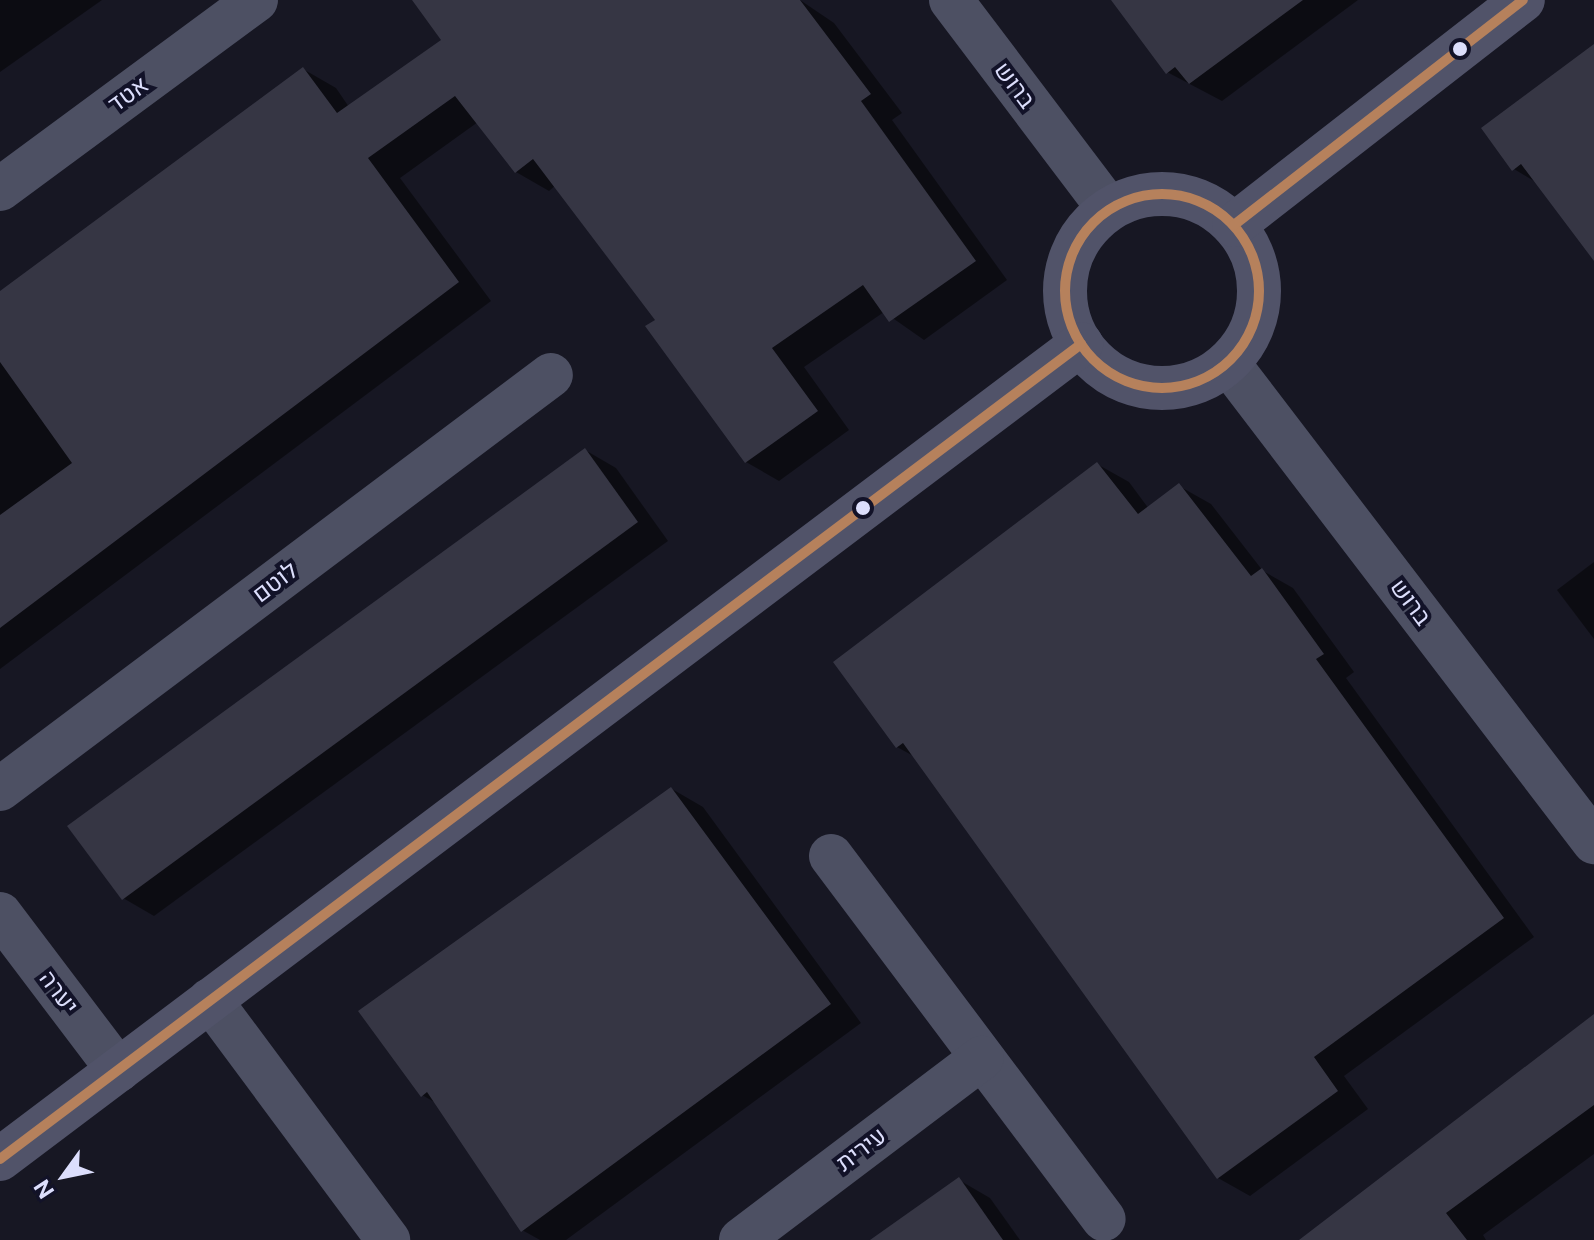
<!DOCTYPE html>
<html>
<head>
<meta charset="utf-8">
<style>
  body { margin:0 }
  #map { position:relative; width:1594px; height:1240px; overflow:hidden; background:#171723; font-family:"Public Sans",Heebo,sans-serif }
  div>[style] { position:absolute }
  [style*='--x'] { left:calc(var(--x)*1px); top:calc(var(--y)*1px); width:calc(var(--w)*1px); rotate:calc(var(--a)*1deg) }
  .shadow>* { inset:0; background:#0007 }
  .building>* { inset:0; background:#363644 }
  .street>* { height:44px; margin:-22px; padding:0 22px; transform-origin:22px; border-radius:22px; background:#4d5063 }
  .secondary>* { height:44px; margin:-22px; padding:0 22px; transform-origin:22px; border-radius:22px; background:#515369 }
  .secondary>.ring { margin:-22px; padding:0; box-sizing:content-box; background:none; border:44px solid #515369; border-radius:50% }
  .bus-1>* { height:10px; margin:-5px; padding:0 5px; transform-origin:5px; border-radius:5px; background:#b6815c }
  .bus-1>.ring { margin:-5px; padding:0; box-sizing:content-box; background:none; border:10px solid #b6815c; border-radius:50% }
  .dots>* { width:22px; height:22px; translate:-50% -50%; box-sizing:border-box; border:4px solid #121228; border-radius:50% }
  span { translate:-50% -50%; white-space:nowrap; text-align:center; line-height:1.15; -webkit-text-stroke:8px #121228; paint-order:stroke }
  .street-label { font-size:24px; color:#dcdefc }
  .north { position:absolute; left:24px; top:1136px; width:80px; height:80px; -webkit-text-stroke:6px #121228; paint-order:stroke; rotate:237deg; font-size:22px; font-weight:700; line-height:32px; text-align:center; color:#dcdefc }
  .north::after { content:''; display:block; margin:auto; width:28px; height:36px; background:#dcdefc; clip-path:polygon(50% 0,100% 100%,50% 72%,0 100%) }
</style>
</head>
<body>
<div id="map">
  <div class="shadow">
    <div style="clip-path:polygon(0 0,102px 0,0 72px)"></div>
    <div style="clip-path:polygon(414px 0,800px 0,834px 23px,902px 113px,892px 120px,1007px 280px,924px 340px,884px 312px,804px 367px,849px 430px,779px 481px,746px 462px,657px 320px,556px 185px,549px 191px,516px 172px,478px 122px,400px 178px,491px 301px,0 669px,0 296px,303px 69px,336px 88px,349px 107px,443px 40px)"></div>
    <div style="clip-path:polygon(1114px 0,1358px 0,1222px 101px,1167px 72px)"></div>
    <div style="clip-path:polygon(1594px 60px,1594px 257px,1539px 184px,1514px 169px)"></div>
    <div style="clip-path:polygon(585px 450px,616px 468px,668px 541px,154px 916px,123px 898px)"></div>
    <div style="clip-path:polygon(1097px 464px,1129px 482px,1149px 509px,1179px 486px,1211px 504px,1263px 571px,1293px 588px,1354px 672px,1346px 678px,1534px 937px,1344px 1076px,1368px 1109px,1250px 1196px,1218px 1178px,917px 758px,897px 747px)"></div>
    <div style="clip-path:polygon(1594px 562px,1594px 639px,1557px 590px)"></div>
    <div style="clip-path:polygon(672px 789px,703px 807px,861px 1023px,566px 1240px,540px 1240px,522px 1230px,436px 1103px,422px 1095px)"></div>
    <div style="clip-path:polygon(1594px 1041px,1594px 1154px,1483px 1235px,1486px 1240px,1302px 1240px)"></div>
    <div style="clip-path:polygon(959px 1180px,990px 1198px,1020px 1240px,875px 1240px)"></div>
  </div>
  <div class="building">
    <div style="clip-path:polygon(412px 0,800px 0,871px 94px,861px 101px,976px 261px,889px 322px,863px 285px,772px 348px,818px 411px,745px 463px,645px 326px,655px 320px,533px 159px,515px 173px,455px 96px,368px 158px,459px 282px,0 628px,0 515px,72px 463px,0 362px,0 291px,303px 67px,337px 113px,441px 40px)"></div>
    <div style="clip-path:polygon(1111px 0,1303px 0,1189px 84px,1175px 67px,1166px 74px)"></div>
    <div style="clip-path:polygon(1594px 44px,1594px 261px,1521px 164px,1512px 171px,1481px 128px)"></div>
    <div style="clip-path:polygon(585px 448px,638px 522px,122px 900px,67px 826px)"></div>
    <div style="clip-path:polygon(1097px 462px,1138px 514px,1179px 483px,1251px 576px,1262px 568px,1324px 654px,1316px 659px,1504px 918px,1314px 1057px,1338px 1091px,1217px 1179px,903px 743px,896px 748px,833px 662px)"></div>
    <div style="clip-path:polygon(671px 787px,831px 1004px,521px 1232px,427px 1092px,421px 1097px,358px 1011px)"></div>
    <div style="clip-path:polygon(1594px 1014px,1594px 1105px,1446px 1213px,1467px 1240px,1299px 1240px)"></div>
    <div style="clip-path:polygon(959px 1177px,1003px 1240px,870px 1240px)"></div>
  </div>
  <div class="street">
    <div style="--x:951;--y:0;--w:262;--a:52.9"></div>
    <div style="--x:0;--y:189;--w:318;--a:-36.4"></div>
    <div style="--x:1228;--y:363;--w:603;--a:52.62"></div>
    <div style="--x:0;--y:789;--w:689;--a:-36.92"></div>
    <div style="--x:831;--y:856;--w:454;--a:53.1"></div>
    <div style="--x:0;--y:914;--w:196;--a:52.9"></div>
    <div style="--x:210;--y:1000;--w:299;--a:53.4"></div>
    <div style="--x:741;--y:1240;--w:302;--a:-37.1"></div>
  </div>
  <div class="secondary">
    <div class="ring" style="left:1065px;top:194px;width:150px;height:150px"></div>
    <div style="--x:1234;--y:225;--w:366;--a:-37.9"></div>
    <div style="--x:0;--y:1159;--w:1354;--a:-37.01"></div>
  </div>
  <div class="bus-1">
    <div class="ring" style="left:1065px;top:194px;width:184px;height:184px"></div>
    <div style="--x:1234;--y:225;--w:366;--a:-37.9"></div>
    <div style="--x:0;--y:1159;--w:1354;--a:-37.01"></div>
  </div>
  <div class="dots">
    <div style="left:1460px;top:49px;background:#dcdefc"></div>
    <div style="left:863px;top:508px;background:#dcdefc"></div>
  </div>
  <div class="street-label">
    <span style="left:1015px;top:85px;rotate:53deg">ברוש</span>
    <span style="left:128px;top:94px;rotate:-36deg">אטד</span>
    <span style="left:275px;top:582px;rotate:-37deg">לוטם</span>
    <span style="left:1411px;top:602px;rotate:53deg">ברוש</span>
    <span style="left:59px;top:992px;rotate:53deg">יערה</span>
    <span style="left:861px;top:1149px;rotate:-37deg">עירית</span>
  </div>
  <div class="north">N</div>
</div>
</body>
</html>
